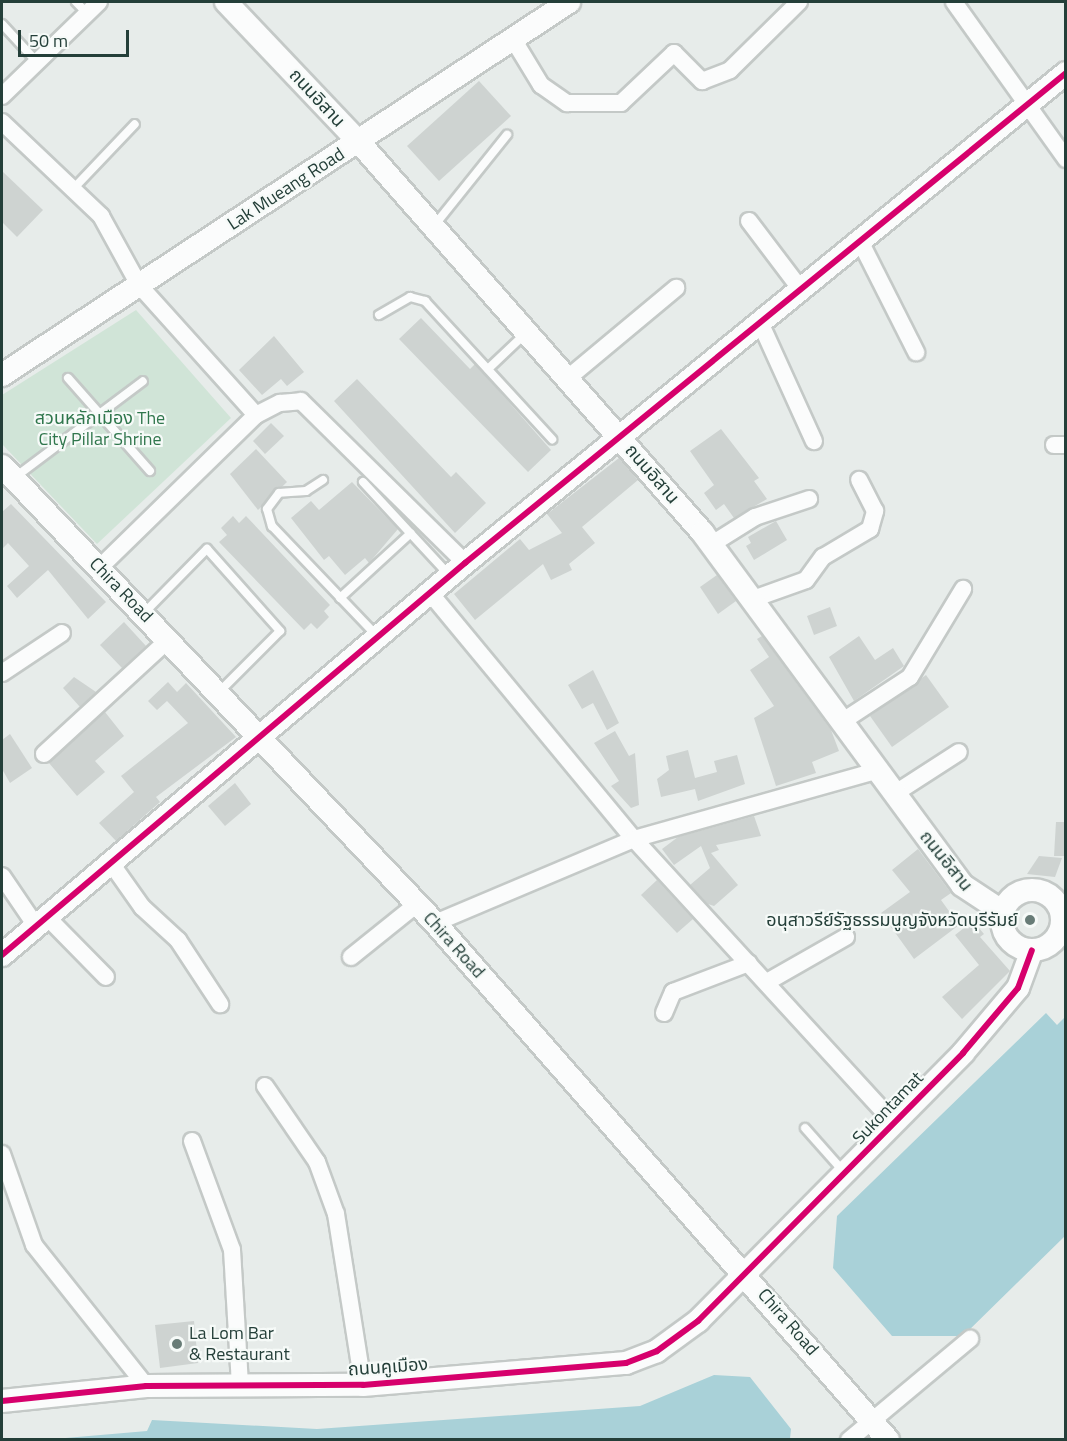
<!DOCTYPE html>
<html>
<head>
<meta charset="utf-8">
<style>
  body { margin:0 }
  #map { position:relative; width:1067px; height:1441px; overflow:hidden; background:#e7ecea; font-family:"Titillium Web","Noto Sans Thai",sans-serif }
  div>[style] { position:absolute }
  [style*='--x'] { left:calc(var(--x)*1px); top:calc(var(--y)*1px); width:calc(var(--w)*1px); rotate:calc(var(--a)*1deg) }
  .green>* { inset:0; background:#d0e4d7 }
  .water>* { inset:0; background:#a9d1d8 }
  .building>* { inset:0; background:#ced3d1 }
  .roads { filter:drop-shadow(2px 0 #c4c9c7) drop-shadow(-2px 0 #c4c9c7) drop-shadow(0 2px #c4c9c7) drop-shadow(0 -2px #c4c9c7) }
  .lane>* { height:8px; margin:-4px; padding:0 4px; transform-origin:4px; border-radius:4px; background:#fbfcfc }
  .street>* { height:16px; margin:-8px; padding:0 8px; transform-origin:8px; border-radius:8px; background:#fbfcfc }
  .secondary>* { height:22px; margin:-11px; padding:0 11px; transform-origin:11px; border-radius:11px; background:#fbfcfc }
  .secondary>.ring { margin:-11px; padding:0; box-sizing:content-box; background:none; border:22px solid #fbfcfc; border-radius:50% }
  .cycleway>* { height:6px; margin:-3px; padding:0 3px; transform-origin:3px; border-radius:3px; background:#d6006c }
  .dots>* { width:16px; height:16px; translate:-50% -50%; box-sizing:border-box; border:3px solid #f6faf8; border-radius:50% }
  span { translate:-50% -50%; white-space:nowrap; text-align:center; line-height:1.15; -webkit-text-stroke:4.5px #f6faf8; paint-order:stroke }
  .street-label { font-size:18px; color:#243f39 }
  .park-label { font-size:18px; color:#2f764c }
  .poi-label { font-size:18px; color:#243f39 }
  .right { translate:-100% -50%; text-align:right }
  .left { translate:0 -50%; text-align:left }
  .frame { position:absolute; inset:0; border:3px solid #243f39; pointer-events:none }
  .scale { position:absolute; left:18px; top:30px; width:111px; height:27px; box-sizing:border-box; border:3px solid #243f39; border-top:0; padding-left:8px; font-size:18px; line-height:21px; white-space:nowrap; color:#243f39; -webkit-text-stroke:4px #f6faf8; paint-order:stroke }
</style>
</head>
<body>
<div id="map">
  <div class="green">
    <div style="clip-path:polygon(136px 310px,231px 418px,97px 544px,2px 444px,2px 395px)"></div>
  </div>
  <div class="water">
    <div style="clip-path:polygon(1046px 1013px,1057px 1025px,1065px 1017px,1065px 1236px,963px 1336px,892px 1336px,833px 1268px,837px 1216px)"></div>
    <div style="clip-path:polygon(714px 1375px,750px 1377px,791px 1429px,790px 1439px,54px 1439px,147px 1431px,152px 1420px,317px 1429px,640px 1406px)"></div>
  </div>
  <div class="building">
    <div style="clip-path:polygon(479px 81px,511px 116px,439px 181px,407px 146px)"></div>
    <div style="clip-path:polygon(2px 171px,43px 210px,17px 237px,2px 222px)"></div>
    <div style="clip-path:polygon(421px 318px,470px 369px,475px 364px,551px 450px,528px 472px,399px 339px)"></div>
    <div style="clip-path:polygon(274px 336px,304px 372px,287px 386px,281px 379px,262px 395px,239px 370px)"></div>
    <div style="clip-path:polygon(357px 379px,451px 477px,456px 472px,486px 503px,455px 533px,334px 401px)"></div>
    <div style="clip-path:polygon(271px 423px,284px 436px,265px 454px,253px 441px)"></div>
    <div style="clip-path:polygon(721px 429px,759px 478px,754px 481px,767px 499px,734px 518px,724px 504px,716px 510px,704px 493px,714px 485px,690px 451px)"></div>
    <div style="clip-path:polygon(256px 449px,287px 482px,258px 510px,230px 474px)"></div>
    <div style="clip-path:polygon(619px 458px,638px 480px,582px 527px,595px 543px,569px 564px,572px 570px,551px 580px,543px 564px,475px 620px,454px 594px,520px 539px,529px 550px,562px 533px,547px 514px)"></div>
    <div style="clip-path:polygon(352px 482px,398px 529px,369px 563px,365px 558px,345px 575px,329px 556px,324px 560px,291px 518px,311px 501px,319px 510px)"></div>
    <div style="clip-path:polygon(11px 504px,106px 602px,88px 619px,48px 570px,17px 598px,7px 586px,29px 566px,8px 543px,2px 549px,2px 512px)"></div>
    <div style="clip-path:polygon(233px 516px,239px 523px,246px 516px,330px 605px,324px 611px,329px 617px,317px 629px,311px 623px,304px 630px,219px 542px,227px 535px,221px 528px)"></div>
    <div style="clip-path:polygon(776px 521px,787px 540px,754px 560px,746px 546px,751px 543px,748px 537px)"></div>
    <div style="clip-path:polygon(717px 575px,736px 601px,718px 614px,700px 587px)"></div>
    <div style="clip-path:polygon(830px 607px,837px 626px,814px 635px,807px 616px)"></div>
    <div style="clip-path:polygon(124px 622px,146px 646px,122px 668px,100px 645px)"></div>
    <div style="clip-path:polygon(762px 636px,831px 730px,839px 751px,812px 762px,816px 773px,776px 786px,754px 718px,774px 706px,750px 670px,769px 657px,757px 639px)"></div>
    <div style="clip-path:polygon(859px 636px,875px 660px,893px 648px,904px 666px,854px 701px,829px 657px)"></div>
    <div style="clip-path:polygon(593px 670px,619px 723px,607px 730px,593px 703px,582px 709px,568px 685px)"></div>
    <div style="clip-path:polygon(926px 675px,949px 707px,892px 747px,870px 716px)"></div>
    <div style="clip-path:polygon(74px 677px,96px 692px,80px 707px,63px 688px)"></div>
    <div style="clip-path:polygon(168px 682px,177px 692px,186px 683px,236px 737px,156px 797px,160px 802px,116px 841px,99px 823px,134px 792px,121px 776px,188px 723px,167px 701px,157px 710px,148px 701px)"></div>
    <div style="clip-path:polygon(105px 712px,124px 736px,95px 761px,105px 772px,77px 796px,49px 763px)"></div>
    <div style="clip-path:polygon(615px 731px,629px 756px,635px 753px,639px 805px,631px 808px,611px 786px,619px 781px,594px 743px)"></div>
    <div style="clip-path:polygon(10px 734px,32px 768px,10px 783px,2px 769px,2px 740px)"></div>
    <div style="clip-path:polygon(688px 750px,695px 778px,717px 772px,714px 761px,737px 755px,745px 784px,698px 801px,695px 789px,661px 797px,657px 779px,669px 770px,666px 756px)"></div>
    <div style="clip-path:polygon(235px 783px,251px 804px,225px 826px,208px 806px)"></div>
    <div style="clip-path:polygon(754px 816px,761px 836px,716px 845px,719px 850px,711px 853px,738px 885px,714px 906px,708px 904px,690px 885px,710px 868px,701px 846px,674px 865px,662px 849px,678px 837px)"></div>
    <div style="clip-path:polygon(1056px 822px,1065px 822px,1065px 856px,1054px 856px)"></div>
    <div style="clip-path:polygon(918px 849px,951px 893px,941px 900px,959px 925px,914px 959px,881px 913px,910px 892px,892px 870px)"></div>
    <div style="clip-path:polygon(1039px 856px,1062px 858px,1055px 877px,1027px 874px)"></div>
    <div style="clip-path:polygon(657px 880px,693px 919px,677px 933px,641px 895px)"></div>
    <div style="clip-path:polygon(973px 921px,984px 934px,980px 937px,1010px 971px,962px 1019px,942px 997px,979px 965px,955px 935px)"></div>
    <div style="clip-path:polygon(194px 1321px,198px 1363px,160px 1368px,155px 1325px)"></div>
  </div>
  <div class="roads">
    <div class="lane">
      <div style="--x:76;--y:2;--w:16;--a:45"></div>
      <div style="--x:2;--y:24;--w:50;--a:47.4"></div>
      <div style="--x:74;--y:188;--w:88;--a:-46.4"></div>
      <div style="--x:434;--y:226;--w:117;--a:-51.3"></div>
      <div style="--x:379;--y:315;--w:36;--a:-30"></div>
      <div style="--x:410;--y:297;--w:16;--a:15"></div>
      <div style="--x:425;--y:301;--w:188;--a:47.4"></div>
      <div style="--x:488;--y:369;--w:51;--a:-43.4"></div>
      <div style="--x:68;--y:378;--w:124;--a:48.6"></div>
      <div style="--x:14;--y:478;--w:161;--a:-36.9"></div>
      <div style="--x:323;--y:480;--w:20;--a:147"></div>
      <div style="--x:306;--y:491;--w:27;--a:176"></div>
      <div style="--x:279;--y:493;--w:20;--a:127"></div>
      <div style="--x:267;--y:509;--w:18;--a:74"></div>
      <div style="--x:272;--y:526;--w:151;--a:46.3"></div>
      <div style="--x:363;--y:482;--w:128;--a:47.2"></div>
      <div style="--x:340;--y:598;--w:96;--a:-42.5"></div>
      <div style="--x:144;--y:613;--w:90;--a:-45.5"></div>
      <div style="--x:207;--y:549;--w:110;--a:48.3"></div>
      <div style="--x:280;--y:631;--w:86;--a:135"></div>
      <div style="--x:805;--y:1128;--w:57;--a:48.5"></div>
    </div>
    <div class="street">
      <div style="--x:954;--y:2;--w:193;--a:54.5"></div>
      <div style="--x:513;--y:39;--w:54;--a:58.7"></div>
      <div style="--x:541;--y:85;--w:32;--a:35"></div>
      <div style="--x:567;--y:103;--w:54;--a:0"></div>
      <div style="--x:621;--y:103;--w:73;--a:-43.3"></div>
      <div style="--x:674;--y:53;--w:40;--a:45"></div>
      <div style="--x:702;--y:81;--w:30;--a:-21"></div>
      <div style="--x:730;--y:70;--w:97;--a:-44.6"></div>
      <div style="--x:2;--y:96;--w:135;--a:-44.1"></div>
      <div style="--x:2;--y:122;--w:137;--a:43.5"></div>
      <div style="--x:101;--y:216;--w:79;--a:61.2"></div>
      <div style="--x:139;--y:285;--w:175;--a:48"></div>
      <div style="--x:256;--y:415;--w:219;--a:135.7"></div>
      <div style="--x:749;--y:221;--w:83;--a:52.9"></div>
      <div style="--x:859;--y:239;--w:127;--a:63.2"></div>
      <div style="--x:759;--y:320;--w:133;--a:65.6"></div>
      <div style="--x:568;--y:378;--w:141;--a:-39.8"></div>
      <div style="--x:256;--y:415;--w:27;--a:-27"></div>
      <div style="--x:280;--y:403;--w:21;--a:-5"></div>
      <div style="--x:301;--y:401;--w:231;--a:44.6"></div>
      <div style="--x:1054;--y:445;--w:12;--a:0"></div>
      <div style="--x:712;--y:544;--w:51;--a:-32.1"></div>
      <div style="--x:755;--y:517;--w:57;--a:-18.4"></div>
      <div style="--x:431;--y:594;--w:318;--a:50.4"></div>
      <div style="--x:634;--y:839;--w:386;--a:47.5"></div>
      <div style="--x:753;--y:599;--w:56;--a:-19.7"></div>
      <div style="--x:806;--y:580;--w:29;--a:-54"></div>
      <div style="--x:823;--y:557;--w:55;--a:-30.8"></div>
      <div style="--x:870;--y:529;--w:19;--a:-74"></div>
      <div style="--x:875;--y:511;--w:35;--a:-117"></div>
      <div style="--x:2;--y:673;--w:72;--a:-33.7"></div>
      <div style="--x:843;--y:721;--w:80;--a:-33.3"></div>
      <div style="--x:910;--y:677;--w:103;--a:-58.9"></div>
      <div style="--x:44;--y:754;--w:168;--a:-42.6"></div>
      <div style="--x:894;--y:794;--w:77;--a:-32.9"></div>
      <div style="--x:111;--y:863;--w:54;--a:54.8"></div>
      <div style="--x:142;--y:907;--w:49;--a:42.5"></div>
      <div style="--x:178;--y:940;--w:77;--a:56.7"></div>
      <div style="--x:2;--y:876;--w:60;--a:55.8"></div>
      <div style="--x:47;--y:917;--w:84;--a:45.5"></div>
      <div style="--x:435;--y:923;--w:216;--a:-22.9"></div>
      <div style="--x:634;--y:839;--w:251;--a:-15.7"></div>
      <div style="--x:1062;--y:926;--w:6;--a:-45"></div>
      <div style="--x:351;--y:957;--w:85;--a:-38.8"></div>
      <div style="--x:767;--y:982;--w:91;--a:-29.7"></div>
      <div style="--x:664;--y:1013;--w:23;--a:-67"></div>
      <div style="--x:673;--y:992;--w:81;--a:-20.9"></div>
      <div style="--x:265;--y:1086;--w:92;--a:55.6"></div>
      <div style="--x:317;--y:1162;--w:55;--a:69.9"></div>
      <div style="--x:336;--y:1214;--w:173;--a:81"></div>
      <div style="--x:192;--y:1141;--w:116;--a:69.8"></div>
      <div style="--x:232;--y:1250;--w:136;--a:86.6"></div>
      <div style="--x:2;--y:1154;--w:96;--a:70.6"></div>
      <div style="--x:34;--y:1245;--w:180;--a:51.5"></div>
      <div style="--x:849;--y:1440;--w:158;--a:-39.9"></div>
    </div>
    <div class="secondary">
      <div style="--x:226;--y:2;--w:192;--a:46.5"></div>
      <div style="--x:358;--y:141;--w:521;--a:48.66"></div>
      <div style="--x:702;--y:532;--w:438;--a:53.6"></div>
      <div style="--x:962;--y:885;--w:49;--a:33.4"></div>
      <div style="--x:2;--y:375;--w:679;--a:-33.34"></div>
      <div style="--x:2;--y:466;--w:630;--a:46.54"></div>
      <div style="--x:435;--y:923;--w:687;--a:48.77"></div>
      <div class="ring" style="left:1002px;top:890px;width:38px;height:38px"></div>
      <div style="--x:2;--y:955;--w:607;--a:-40.25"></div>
      <div style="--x:465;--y:563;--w:775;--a:-39.19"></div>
      <div style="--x:2;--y:1401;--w:145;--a:-5.9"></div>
      <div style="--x:146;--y:1386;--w:217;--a:-0.3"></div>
      <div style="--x:363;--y:1385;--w:264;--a:-4.8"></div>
      <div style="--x:626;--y:1363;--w:33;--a:-21"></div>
      <div style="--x:657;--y:1351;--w:51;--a:-36.2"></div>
      <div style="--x:698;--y:1321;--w:377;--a:-45.3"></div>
      <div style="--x:963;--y:1053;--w:85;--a:-49.8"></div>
      <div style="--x:1018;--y:988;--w:40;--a:-69.8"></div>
    </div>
  </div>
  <div class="cycleway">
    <div style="--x:2;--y:955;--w:607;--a:-40.25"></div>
    <div style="--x:465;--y:563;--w:775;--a:-39.19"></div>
    <div style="--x:2;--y:1401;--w:145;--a:-5.9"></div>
    <div style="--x:146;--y:1386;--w:217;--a:-0.3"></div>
    <div style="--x:363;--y:1385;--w:264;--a:-4.8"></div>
    <div style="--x:626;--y:1363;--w:33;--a:-21"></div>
    <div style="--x:657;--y:1351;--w:51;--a:-36.2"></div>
    <div style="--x:698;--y:1321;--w:377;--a:-45.3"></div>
    <div style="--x:963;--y:1053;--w:85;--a:-49.8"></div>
    <div style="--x:1018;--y:988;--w:40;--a:-69.8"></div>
  </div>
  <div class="dots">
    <div style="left:1030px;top:920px;background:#687c77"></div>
    <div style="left:177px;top:1344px;background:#687c77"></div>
  </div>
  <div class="street-label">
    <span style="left:317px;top:98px;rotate:47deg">ถนนอิสาน</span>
    <span style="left:286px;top:189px;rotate:-33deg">Lak Mueang Road</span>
    <span style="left:652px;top:474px;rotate:49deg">ถนนอิสาน</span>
    <span style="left:121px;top:590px;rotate:46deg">Chira Road</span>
    <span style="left:946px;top:861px;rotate:51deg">ถนนอิสาน</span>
    <span style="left:454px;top:945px;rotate:48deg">Chira Road</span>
    <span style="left:888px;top:1108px;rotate:-46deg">Sukontamat</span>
    <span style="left:788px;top:1322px;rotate:49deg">Chira Road</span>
    <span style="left:388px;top:1367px;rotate:-4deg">ถนนคูเมือง</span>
  </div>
  <div class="park-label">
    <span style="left:100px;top:429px">สวนหลักเมือง The<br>City Pillar Shrine</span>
  </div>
  <div class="poi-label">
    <span class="right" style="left:1018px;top:920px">อนุสาวรีย์รัฐธรรมนูญจังหวัดบุรีรัมย์</span>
    <span class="left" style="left:189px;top:1344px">La Lom Bar<br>&amp; Restaurant</span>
  </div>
  <div class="frame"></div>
  <div class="scale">50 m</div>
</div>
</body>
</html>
